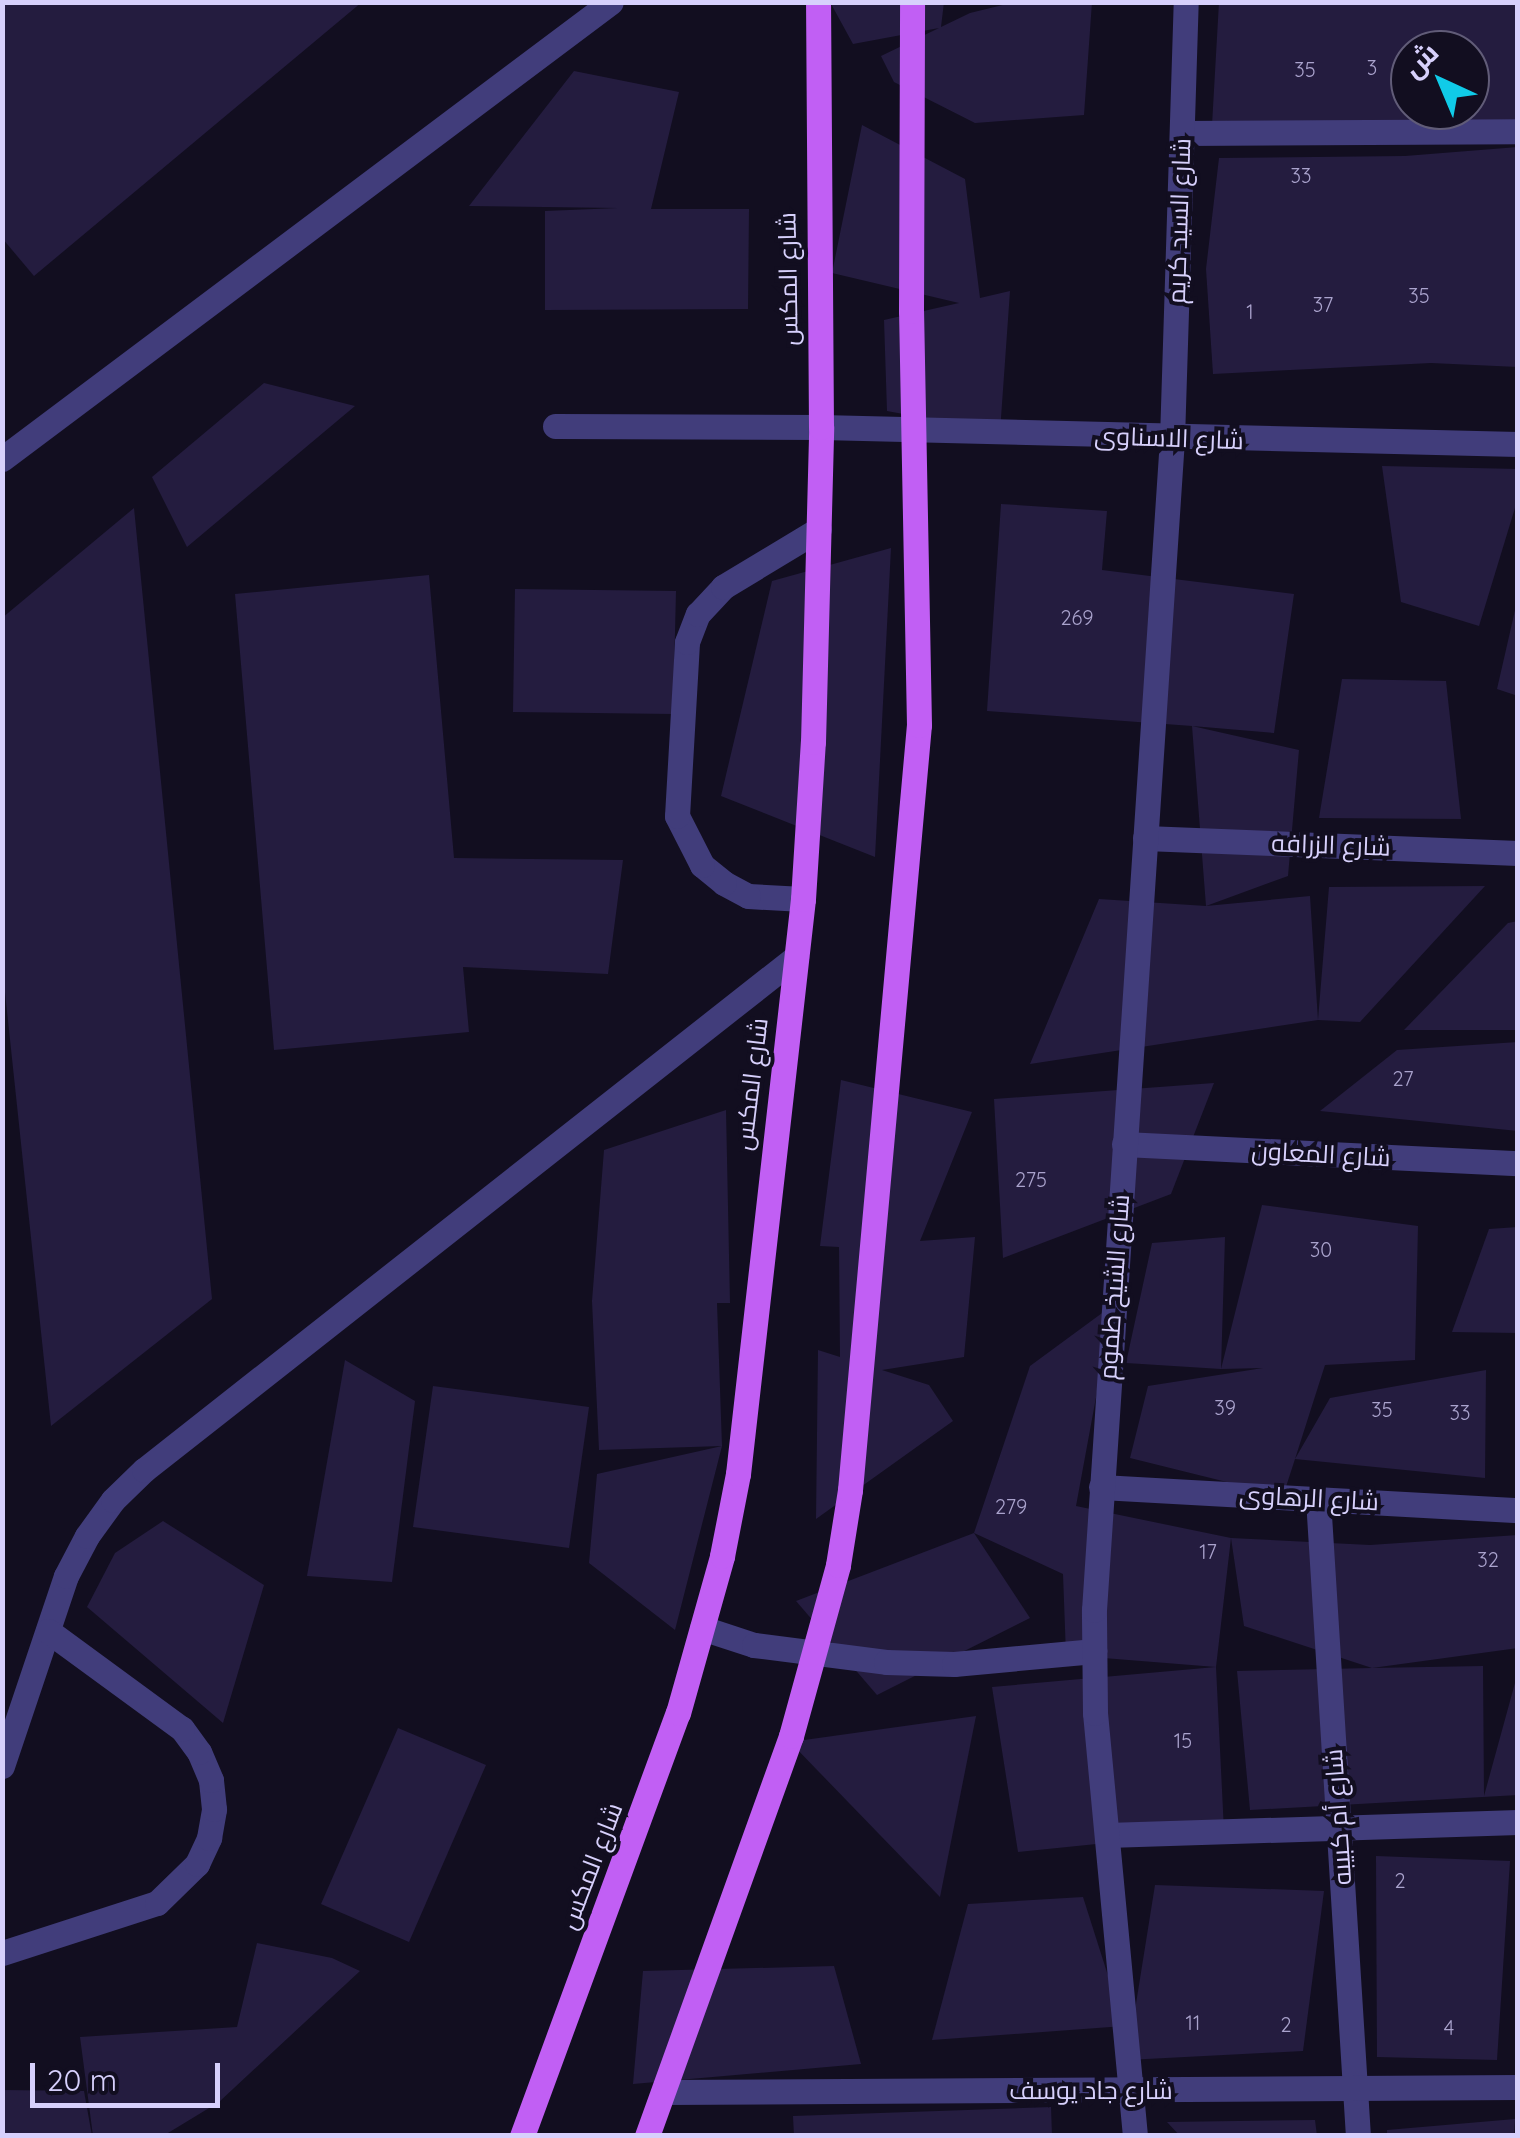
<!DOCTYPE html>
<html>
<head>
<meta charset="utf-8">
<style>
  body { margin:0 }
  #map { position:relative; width:1520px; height:2138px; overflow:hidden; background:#120e20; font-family:Quicksand,Cairo,sans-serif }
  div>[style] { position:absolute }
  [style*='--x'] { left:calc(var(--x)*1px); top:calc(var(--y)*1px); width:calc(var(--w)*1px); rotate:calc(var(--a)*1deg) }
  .building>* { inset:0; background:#241c3f }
  .lane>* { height:25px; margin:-12.5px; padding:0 12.5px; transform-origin:12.5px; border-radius:12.5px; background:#413d7b }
  .street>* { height:25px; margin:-12.5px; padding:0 12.5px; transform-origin:12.5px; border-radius:12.5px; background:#413d7b }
  .primary>* { height:25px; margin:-12.5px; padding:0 12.5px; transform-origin:12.5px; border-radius:12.5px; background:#c15ff4 }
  span { translate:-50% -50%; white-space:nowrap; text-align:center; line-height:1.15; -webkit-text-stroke:8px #120e20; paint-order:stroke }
  .number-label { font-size:20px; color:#aaa3cd }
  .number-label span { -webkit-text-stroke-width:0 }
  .street-label { font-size:25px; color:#d7d0fc }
  .frame { position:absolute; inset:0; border:5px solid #d7d0fc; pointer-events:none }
  .north { position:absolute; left:1390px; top:30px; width:100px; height:100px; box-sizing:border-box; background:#120e20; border:2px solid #615c78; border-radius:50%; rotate:316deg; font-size:28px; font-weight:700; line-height:40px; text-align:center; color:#d7d0fc }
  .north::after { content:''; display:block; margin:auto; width:35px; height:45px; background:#10cbe8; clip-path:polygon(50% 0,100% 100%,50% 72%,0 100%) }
  .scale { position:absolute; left:30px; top:2063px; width:190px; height:45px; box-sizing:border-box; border:5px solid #d7d0fc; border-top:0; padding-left:12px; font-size:30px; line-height:35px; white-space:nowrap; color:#d7d0fc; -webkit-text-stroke:8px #120e20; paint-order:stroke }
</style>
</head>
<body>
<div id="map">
  <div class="building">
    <div style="clip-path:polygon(2px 2px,362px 2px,34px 276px,2px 238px)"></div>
    <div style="clip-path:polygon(830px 2px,944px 2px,941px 27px,970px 13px,1015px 2px,1092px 2px,1084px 115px,975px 123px,894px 82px,881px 56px,939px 28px,853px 44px)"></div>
    <div style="clip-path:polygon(evenodd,1219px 2px,1518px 2px,1518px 120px,1212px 125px,1219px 2px,1410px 50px,1470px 50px,1470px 110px,1410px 110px,1410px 50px)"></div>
    <div style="clip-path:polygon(574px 71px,679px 92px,651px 209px,749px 209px,748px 309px,545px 310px,545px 211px,618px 208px,469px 206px)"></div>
    <div style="clip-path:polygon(862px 125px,965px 179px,980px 298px,1010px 291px,1000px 432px,887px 411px,884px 320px,959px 303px,832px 273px)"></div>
    <div style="clip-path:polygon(1518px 147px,1518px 367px,1431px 363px,1213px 374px,1206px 269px,1219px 158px,1405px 156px)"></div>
    <div style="clip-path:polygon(264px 383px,355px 406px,187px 547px,152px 477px)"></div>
    <div style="clip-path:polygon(1382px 466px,1518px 469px,1518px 498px,1479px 626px,1401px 602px)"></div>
    <div style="clip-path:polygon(1001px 504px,1107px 511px,1102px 570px,1294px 594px,1274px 733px,1192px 726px,1299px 750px,1288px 876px,1206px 906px,1310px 896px,1318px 1020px,1030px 1064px,1099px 899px,1206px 906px,1192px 726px,987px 711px)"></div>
    <div style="clip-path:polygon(134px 508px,212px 1299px,51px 1426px,2px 964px,2px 618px)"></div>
    <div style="clip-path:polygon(891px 548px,875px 857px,721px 796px,772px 581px)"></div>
    <div style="clip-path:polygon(429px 575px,454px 858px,623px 860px,608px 974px,463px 967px,469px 1032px,274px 1050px,235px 594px)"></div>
    <div style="clip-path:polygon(515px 589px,676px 591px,673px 714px,513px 712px)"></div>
    <div style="clip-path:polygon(1516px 606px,1518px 606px,1518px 696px,1497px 689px)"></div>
    <div style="clip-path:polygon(1342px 679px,1446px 681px,1461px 819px,1319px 818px)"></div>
    <div style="clip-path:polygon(1485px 886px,1360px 1022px,1318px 1020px,1329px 887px)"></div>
    <div style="clip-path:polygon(1518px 921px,1518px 1030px,1404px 1030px,1508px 923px)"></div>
    <div style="clip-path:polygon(1518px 1042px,1518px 1131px,1320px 1111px,1397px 1050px)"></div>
    <div style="clip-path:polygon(841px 1080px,972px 1112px,920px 1241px,975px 1237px,964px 1357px,882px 1370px,929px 1385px,953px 1421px,816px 1519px,818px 1350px,840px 1357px,839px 1247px,820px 1246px)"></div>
    <div style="clip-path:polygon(1214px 1083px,1171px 1194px,1003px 1258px,994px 1099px)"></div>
    <div style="clip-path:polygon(726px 1110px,730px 1303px,717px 1303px,722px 1446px,675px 1630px,589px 1563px,597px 1474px,722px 1446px,599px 1450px,592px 1301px,604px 1150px)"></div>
    <div style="clip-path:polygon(1262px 1205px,1418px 1226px,1415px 1360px,1325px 1365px,1295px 1459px,1330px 1398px,1486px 1370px,1485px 1478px,1295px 1459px,1283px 1496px,1130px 1458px,1148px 1386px,1263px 1368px,1221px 1369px,1126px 1363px,1152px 1243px,1225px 1237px,1221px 1369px)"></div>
    <div style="clip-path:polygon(1518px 1227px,1518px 1333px,1452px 1332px,1489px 1229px)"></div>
    <div style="clip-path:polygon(1113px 1305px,1076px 1506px,1231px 1538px,1370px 1545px,1518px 1535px,1518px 1648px,1372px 1668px,1483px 1666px,1484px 1796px,1518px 1672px,1518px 1795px,1250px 1810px,1237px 1671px,1372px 1668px,1244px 1626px,1231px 1538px,1216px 1667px,1224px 1831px,1018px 1852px,992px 1687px,1216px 1667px,1066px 1655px,1063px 1574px,974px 1533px,1030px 1366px)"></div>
    <div style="clip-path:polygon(345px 1360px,415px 1401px,392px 1582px,307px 1576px)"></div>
    <div style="clip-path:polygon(433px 1386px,589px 1407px,569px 1548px,413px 1527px)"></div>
    <div style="clip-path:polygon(163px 1521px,264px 1585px,223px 1723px,87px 1607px,115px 1553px)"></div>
    <div style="clip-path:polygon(974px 1533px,1030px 1618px,877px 1695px,796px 1601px)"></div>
    <div style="clip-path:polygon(976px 1716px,940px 1897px,790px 1742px)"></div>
    <div style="clip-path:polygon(398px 1728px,486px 1765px,409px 1942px,321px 1904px)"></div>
    <div style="clip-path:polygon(1376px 1856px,1510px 1861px,1497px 2060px,1377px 2057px)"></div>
    <div style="clip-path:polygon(1155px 1885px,1324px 1891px,1303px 2051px,1127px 2060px)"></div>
    <div style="clip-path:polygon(1083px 1897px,1124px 2026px,932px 2040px,968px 1904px)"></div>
    <div style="clip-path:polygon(257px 1943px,332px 1958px,360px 1971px,219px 2102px,163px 2136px,93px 2136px,80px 2037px,237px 2027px)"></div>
    <div style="clip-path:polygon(834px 1966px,861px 2064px,633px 2084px,643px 1971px)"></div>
    <div style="clip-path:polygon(2px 2090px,84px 2091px,92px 2136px,2px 2136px)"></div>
    <div style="clip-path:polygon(1051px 2107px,1052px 2136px,794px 2136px,793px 2116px)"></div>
    <div style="clip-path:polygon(1515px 2119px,1514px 2136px,1387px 2136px,1387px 2130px)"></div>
    <div style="clip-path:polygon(1315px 2120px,1317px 2136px,1180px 2136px,1167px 2122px)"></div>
  </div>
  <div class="lane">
    <div style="--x:555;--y:426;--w:266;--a:0.2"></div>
    <div style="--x:2;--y:459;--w:761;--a:-36.88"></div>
    <div style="--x:803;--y:899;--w:55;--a:-176.9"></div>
    <div style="--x:748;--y:896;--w:27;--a:-152"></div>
    <div style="--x:724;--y:883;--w:28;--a:-141"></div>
    <div style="--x:702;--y:865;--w:55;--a:-117"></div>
    <div style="--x:677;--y:816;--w:174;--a:-86.7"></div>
    <div style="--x:687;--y:642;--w:30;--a:-69"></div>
    <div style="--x:698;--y:614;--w:37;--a:-47"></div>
    <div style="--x:723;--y:587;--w:112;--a:-31.1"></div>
    <div style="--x:2;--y:1766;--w:200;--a:-71.4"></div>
    <div style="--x:66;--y:1576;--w:45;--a:-62.3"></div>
    <div style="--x:87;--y:1536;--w:44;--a:-54.2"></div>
    <div style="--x:113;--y:1500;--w:43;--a:-44.1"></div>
    <div style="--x:144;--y:1470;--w:830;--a:-38.2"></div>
    <div style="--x:2;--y:1953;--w:163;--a:-17.9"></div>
    <div style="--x:157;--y:1903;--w:56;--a:-44.3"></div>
    <div style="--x:197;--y:1864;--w:29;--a:-65"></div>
    <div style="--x:209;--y:1838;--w:29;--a:-80"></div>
    <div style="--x:214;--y:1809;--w:29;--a:-96"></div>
    <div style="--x:211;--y:1780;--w:30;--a:-113"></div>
    <div style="--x:199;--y:1752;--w:29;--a:-126"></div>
    <div style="--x:182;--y:1729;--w:166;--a:-143.8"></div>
  </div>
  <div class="street">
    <div style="--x:1182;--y:133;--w:336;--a:-0.3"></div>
    <div style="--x:821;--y:427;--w:697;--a:1.4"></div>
    <div style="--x:1145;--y:838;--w:373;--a:2.3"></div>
    <div style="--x:1124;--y:1144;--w:394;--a:2.8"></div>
    <div style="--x:1101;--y:1487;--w:418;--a:3.2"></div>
    <div style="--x:1318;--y:1499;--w:638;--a:86.41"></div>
    <div style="--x:702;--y:1628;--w:55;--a:18.1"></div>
    <div style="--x:754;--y:1645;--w:133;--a:7.3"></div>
    <div style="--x:886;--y:1662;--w:68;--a:1.7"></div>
    <div style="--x:954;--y:1664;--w:141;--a:-5.3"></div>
    <div style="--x:1107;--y:1835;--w:411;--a:-1.8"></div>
    <div style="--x:664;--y:2092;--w:854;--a:-0.34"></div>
    <div style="--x:1135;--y:2136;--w:425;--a:-95.4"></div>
    <div style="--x:1095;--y:1713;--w:103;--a:-90.6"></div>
    <div style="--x:1094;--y:1610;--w:1174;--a:-86.19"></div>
    <div style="--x:1172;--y:439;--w:437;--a:-88.2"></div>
  </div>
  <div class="primary">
    <div style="--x:522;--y:2136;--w:451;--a:-69.8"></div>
    <div style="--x:678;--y:1713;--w:163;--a:-74.3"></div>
    <div style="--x:722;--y:1556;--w:84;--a:-79"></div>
    <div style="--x:738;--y:1474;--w:579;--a:-83.55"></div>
    <div style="--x:803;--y:899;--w:157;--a:-86.4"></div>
    <div style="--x:813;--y:742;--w:315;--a:-88.5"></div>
    <div style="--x:821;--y:427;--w:425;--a:-90.4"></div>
    <div style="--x:647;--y:2136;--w:425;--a:-70.2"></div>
    <div style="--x:791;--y:1736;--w:177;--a:-74.6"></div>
    <div style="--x:838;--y:1565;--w:76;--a:-80.9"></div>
    <div style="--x:850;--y:1490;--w:768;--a:-84.85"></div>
    <div style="--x:919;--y:725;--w:414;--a:-91.1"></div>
    <div style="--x:911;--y:311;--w:309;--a:-89.8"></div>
  </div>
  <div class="number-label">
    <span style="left:1372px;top:67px">3</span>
    <span style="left:1305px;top:69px">35</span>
    <span style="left:1301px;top:175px">33</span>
    <span style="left:1419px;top:295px">35</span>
    <span style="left:1323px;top:304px">37</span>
    <span style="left:1250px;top:311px">1</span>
    <span style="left:1077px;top:617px">269</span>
    <span style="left:1403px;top:1078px">27</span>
    <span style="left:1031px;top:1179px">275</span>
    <span style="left:1321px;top:1249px">30</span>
    <span style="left:1225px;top:1407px">39</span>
    <span style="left:1382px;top:1409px">35</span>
    <span style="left:1460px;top:1412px">33</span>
    <span style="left:1011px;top:1506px">279</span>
    <span style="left:1208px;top:1551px">17</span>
    <span style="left:1488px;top:1559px">32</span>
    <span style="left:1183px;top:1740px">15</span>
    <span style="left:1400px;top:1880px">2</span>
    <span style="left:1193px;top:2022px">11</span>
    <span style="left:1286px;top:2024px">2</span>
    <span style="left:1449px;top:2027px">4</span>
  </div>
  <div class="street-label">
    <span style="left:1179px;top:221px;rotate:-88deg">شارع السيد كريم</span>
    <span style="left:788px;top:279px;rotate:-91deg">شارع المكس</span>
    <span style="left:1169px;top:438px;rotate:2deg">شارع الاسناوى</span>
    <span style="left:1331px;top:845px;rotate:2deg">شارع الزرافه</span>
    <span style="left:751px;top:1084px;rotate:-83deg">شارع المكس</span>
    <span style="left:1321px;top:1154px;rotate:3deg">شارع المعاون</span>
    <span style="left:1114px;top:1287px;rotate:-86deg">شارع الشيخ طموم</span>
    <span style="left:1309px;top:1498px;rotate:3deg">شارع الرهاوى</span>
    <span style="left:1338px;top:1817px;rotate:-94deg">شارع أم كبيبه</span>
    <span style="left:591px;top:1866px;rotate:-69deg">شارع المكس</span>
    <span style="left:1091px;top:2090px">شارع جاد يوسف</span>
  </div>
  <div class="frame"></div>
  <div class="north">ش</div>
  <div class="scale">20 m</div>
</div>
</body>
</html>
